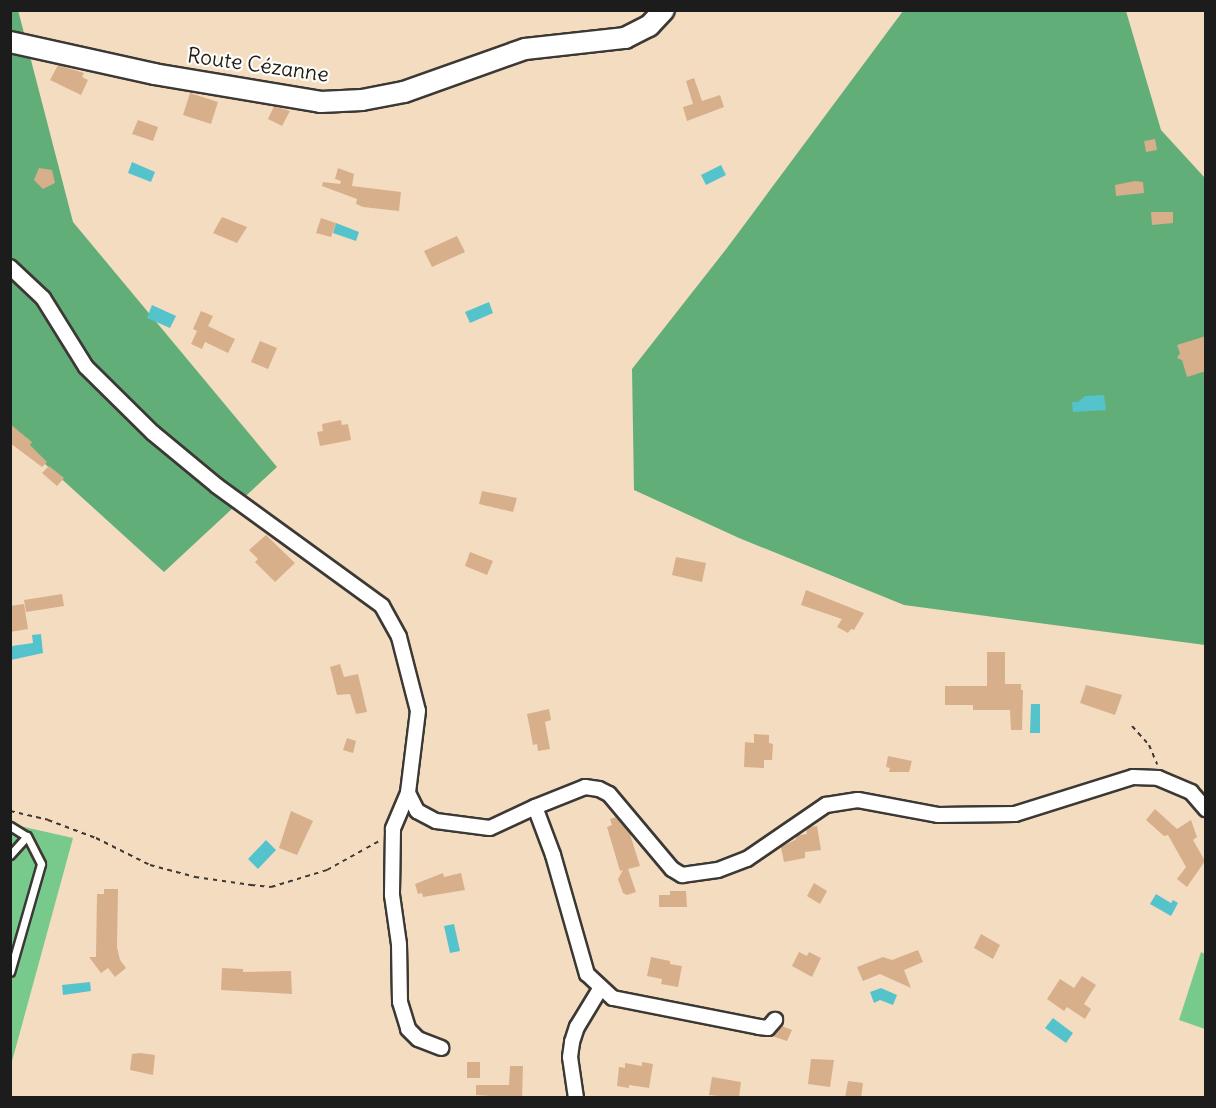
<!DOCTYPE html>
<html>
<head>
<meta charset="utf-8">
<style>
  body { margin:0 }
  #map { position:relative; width:1216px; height:1108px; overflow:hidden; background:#f4dcc1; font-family:Delius,sans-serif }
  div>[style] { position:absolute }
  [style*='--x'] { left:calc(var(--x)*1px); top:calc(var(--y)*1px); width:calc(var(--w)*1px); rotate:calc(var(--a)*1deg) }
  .green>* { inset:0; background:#78ca8c }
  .forest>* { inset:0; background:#62ae78 }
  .water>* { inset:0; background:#55c3cc }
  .building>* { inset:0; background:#d7af8b }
  .path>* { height:2px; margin-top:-1px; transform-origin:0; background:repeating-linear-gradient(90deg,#3c3935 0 4.5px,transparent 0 9px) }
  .roads { filter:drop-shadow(2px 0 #3c3935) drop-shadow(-2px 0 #3c3935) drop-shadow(0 2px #3c3935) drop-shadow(0 -2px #3c3935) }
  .lane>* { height:7px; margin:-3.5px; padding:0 3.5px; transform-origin:3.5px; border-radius:3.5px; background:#fff }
  .street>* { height:14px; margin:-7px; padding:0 7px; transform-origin:7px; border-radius:7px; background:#fff }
  .secondary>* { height:20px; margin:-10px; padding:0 10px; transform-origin:10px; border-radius:10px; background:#fff }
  span { translate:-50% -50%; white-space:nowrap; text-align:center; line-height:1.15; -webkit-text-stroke:4.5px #fdfcf7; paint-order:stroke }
  .street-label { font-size:21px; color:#1c1c1c }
  .frame { position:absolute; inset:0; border:12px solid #1c1c1c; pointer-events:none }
</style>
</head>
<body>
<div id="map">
  <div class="green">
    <div style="clip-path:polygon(11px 824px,73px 838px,11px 1065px)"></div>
    <div style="clip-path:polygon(1201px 952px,1205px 954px,1205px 1029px,1179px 1020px)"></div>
  </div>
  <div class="forest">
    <div style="clip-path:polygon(18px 10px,73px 222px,277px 467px,164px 572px,11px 433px,10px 11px)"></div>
    <div style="clip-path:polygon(903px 11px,1126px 11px,1161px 130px,1205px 178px,1205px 645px,904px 605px,739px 538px,634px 490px,632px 369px,727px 248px)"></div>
  </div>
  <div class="water">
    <div style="clip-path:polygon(132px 162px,155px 172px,151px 182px,128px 173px)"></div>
    <div style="clip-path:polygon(721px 165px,726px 175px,706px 185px,701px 175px)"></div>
    <div style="clip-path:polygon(336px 223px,359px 232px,356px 241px,333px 233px)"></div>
    <div style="clip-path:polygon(489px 302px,493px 313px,470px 323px,465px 312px)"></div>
    <div style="clip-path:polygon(152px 305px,176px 316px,170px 328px,147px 318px)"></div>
    <div style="clip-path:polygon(1104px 395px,1106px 410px,1073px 412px,1072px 402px,1078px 402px,1085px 396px)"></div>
    <div style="clip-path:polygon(41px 634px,43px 653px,11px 660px,12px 646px,33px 643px,32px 635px)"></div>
    <div style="clip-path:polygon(1031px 704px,1040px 704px,1040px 733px,1030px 733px)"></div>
    <div style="clip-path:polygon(266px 840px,276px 850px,258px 869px,248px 859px)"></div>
    <div style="clip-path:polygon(1156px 894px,1171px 903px,1173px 900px,1178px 903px,1171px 916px,1150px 904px)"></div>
    <div style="clip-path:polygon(454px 924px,460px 951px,450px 953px,444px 926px)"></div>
    <div style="clip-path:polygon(90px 982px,91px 991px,63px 995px,62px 985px)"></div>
    <div style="clip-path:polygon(881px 988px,897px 995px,893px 1005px,880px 1000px,874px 1003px,870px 992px)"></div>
    <div style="clip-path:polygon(1053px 1018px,1073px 1033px,1066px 1043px,1045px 1028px)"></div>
  </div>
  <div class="building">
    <div style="clip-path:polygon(58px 65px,84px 73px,82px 77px,88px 80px,81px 95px,50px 80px)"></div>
    <div style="clip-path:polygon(694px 78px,702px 101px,720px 95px,724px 107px,687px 121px,683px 107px,693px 104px,686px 81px)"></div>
    <div style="clip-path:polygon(190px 93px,218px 102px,211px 124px,183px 115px)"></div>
    <div style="clip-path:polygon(274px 106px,290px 111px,282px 126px,268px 119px)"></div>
    <div style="clip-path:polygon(138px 120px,158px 127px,153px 141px,132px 134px)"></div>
    <div style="clip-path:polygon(1155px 139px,1157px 150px,1146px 152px,1144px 141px)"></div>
    <div style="clip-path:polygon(39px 168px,52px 170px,55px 183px,43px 189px,34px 180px)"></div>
    <div style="clip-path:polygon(338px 168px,354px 174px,352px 186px,401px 192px,399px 211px,363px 207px,356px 204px,357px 199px,322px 186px,323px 182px,340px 184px,341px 181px,335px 179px)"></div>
    <div style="clip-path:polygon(1135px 181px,1143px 182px,1144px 193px,1116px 196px,1115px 185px)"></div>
    <div style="clip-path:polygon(1151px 212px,1173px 212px,1173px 223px,1152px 225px)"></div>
    <div style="clip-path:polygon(222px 217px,247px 227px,237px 243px,213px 233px)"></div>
    <div style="clip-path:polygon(321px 218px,336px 223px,331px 237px,316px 233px)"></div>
    <div style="clip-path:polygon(457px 236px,465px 252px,432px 267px,424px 251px)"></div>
    <div style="clip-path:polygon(201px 311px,213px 316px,208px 326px,235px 339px,228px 353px,205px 342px,202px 349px,191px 344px,197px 331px,193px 329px)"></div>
    <div style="clip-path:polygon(1206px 336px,1206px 371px,1187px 377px,1182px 360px,1177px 358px,1180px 353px,1177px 345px)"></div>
    <div style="clip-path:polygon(260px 341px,277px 348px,268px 369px,251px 362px)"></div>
    <div style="clip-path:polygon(341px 420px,342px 425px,348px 424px,351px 440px,320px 446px,317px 432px,323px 431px,322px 424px)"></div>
    <div style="clip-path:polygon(10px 424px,32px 442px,30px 445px,47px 462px,42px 467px,10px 443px)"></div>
    <div style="clip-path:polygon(49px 466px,64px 478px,57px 486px,42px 473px)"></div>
    <div style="clip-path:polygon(482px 491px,517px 498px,513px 512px,479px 504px)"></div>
    <div style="clip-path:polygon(266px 535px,295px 563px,275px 582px,255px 562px,258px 559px,249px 550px)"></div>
    <div style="clip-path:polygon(470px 552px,493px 561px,487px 575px,465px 566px)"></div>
    <div style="clip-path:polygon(676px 557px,706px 563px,702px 582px,672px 575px)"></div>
    <div style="clip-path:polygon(806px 590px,864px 613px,854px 630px,851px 629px,848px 633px,837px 627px,842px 619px,801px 605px)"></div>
    <div style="clip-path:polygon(62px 594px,64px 606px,26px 612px,24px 600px)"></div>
    <div style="clip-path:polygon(24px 604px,28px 629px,10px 632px,10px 606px)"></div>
    <div style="clip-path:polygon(987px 652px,1005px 652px,1005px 684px,1021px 684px,1021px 690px,1023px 690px,1022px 730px,1011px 730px,1010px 710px,973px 710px,973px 705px,945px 705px,945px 686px,987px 686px)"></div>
    <div style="clip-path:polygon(340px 664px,344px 677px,358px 674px,367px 712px,356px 714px,350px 694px,337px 695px,330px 667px)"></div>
    <div style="clip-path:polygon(1086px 685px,1122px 695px,1115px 715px,1080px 703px)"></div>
    <div style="clip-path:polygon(549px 709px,551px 720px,545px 722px,550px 749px,538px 751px,537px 744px,533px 745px,527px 714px)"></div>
    <div style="clip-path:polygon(754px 734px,769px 735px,769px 743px,773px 744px,772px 760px,764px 760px,764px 768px,744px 767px,745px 742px,754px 743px)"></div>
    <div style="clip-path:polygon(347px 738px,356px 741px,353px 753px,343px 750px)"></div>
    <div style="clip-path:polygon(888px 756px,912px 761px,909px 772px,889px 772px,890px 768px,886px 767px)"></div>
    <div style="clip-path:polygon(1155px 809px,1177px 829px,1191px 820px,1197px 837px,1193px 840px,1205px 861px,1187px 887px,1177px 879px,1186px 867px,1168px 835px,1164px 836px,1146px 820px)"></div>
    <div style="clip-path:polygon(291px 811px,313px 821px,297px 855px,279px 848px)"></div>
    <div style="clip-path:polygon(616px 817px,629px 831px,640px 866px,628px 869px,636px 892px,627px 895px,623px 893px,618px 879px,623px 870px,620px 871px,607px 827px,612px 825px,610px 819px)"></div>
    <div style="clip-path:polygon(817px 826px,821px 850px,805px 852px,805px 858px,784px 862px,781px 847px,795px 840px,798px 835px,807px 834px,806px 829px,810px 827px)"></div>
    <div style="clip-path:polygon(443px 873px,444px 877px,461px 873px,465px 890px,423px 897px,422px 893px,418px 894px,415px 884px)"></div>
    <div style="clip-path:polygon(814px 883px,827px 891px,820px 904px,807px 896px)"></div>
    <div style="clip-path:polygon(104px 889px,118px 889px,117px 947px,120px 960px,126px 968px,115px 977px,108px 968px,101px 973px,89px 957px,96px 957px,97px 894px,104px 894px)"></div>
    <div style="clip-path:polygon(670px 891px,686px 891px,687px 907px,659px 907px,659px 895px,670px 895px)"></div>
    <div style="clip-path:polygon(981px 934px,1000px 945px,993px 959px,974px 948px)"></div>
    <div style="clip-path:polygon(918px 950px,923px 962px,904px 970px,911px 988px,880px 974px,863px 981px,857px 967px,883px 957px,892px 960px)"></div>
    <div style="clip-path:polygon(799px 952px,807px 956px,809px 952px,821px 958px,812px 977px,792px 966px)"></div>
    <div style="clip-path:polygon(651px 957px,670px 961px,670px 964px,682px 966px,678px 987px,661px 984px,662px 979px,647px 976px)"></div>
    <div style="clip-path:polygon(222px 968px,243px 969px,243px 972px,291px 971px,292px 994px,221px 990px)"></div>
    <div style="clip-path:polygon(1082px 976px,1096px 985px,1084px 1004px,1091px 1009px,1085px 1019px,1067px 1007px,1064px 1011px,1047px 999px,1060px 979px,1074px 988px)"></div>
    <div style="clip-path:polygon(782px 1026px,792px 1030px,787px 1041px,772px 1036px)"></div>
    <div style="clip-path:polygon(140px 1053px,155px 1055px,153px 1075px,130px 1070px,132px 1054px)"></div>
    <div style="clip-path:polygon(811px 1059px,834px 1060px,830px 1087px,808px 1084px)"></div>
    <div style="clip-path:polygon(467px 1062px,480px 1062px,480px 1078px,467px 1078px)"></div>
    <div style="clip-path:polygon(642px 1062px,653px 1064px,649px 1088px,629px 1085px,629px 1088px,617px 1086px,619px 1067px,625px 1068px,625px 1063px,642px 1066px)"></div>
    <div style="clip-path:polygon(510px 1066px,523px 1066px,522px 1098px,476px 1095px,476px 1085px,509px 1085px)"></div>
    <div style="clip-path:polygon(712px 1077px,741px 1082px,739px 1098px,709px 1095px)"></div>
    <div style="clip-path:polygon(848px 1081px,863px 1083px,861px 1098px,845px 1098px)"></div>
  </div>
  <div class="path">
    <div style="--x:1132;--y:726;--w:25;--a:48"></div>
    <div style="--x:1149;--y:745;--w:21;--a:67"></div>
    <div style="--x:10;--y:811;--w:39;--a:13"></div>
    <div style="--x:48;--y:820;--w:51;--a:20.6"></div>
    <div style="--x:96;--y:838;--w:60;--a:26.6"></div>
    <div style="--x:150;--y:865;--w:47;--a:14.9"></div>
    <div style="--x:195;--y:877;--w:57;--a:8.1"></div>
    <div style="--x:251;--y:885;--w:20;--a:6"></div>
    <div style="--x:271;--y:887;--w:59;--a:-16.9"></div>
    <div style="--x:327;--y:870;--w:62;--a:-29.1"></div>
  </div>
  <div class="roads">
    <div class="lane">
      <div style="--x:10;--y:826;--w:19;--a:32"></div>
      <div style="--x:10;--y:855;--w:25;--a:-48"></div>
      <div style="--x:27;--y:836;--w:31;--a:63"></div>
      <div style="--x:41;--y:864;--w:112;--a:106"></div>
    </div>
    <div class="street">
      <div style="--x:10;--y:267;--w:45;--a:43.2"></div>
      <div style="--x:43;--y:298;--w:81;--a:58.1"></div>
      <div style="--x:86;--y:367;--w:94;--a:44.6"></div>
      <div style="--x:153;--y:433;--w:83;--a:39.6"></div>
      <div style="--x:217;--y:486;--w:204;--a:36"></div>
      <div style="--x:382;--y:606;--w:35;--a:61"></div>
      <div style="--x:399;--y:637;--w:76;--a:75.6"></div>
      <div style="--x:418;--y:711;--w:83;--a:97"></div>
      <div style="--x:408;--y:793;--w:39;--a:113"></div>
      <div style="--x:393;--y:829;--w:66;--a:90.9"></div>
      <div style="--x:392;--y:895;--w:49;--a:81.9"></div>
      <div style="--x:399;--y:944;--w:58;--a:89"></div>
      <div style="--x:400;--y:1002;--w:28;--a:73"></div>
      <div style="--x:408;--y:1029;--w:14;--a:45"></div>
      <div style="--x:418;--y:1039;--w:25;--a:21"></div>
      <div style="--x:408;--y:793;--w:20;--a:63"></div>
      <div style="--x:417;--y:811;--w:21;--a:28"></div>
      <div style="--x:436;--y:821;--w:54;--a:7.4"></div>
      <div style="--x:490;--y:828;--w:50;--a:-25"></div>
      <div style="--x:535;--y:807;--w:51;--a:69.4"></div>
      <div style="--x:553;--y:855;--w:124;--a:74.1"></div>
      <div style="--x:587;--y:974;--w:35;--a:43"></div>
      <div style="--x:613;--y:998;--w:149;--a:11.2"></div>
      <div style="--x:759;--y:1027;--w:9;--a:6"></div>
      <div style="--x:768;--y:1028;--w:11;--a:-49"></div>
      <div style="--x:535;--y:807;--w:54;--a:-21.8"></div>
      <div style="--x:585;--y:787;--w:14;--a:8"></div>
      <div style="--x:599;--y:789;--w:11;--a:27"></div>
      <div style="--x:609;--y:794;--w:98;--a:50"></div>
      <div style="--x:672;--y:869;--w:12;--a:31"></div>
      <div style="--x:682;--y:875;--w:36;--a:-8"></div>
      <div style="--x:718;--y:870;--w:31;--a:-21"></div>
      <div style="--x:747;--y:859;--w:96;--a:-34.4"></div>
      <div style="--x:826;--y:805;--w:32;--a:-9"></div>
      <div style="--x:858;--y:800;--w:81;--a:10.6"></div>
      <div style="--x:938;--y:815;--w:77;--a:-0.7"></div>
      <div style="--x:1015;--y:814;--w:124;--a:-17.4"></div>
      <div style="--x:1133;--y:777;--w:25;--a:2"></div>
      <div style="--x:1158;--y:778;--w:36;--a:23"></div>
      <div style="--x:1191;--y:792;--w:23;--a:49"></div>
      <div style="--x:576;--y:1098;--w:41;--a:-98.3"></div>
      <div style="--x:570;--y:1057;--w:15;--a:-82"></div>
      <div style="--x:572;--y:1042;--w:16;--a:-72"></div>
      <div style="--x:577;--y:1027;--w:44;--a:-58.8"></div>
    </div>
    <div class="secondary">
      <div style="--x:10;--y:42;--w:148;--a:12.5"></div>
      <div style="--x:154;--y:74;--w:169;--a:9.5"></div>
      <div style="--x:321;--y:102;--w:41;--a:-2.8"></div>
      <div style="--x:362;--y:100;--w:43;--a:-10.8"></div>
      <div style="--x:404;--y:92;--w:128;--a:-19.6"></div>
      <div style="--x:525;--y:49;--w:101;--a:-6.3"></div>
      <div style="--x:625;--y:38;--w:27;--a:-27"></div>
      <div style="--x:649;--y:26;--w:22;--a:-47"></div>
    </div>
  </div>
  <div class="street-label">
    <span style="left:258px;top:65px;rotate:8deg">Route Cézanne</span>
  </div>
  <div class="frame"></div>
</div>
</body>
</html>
